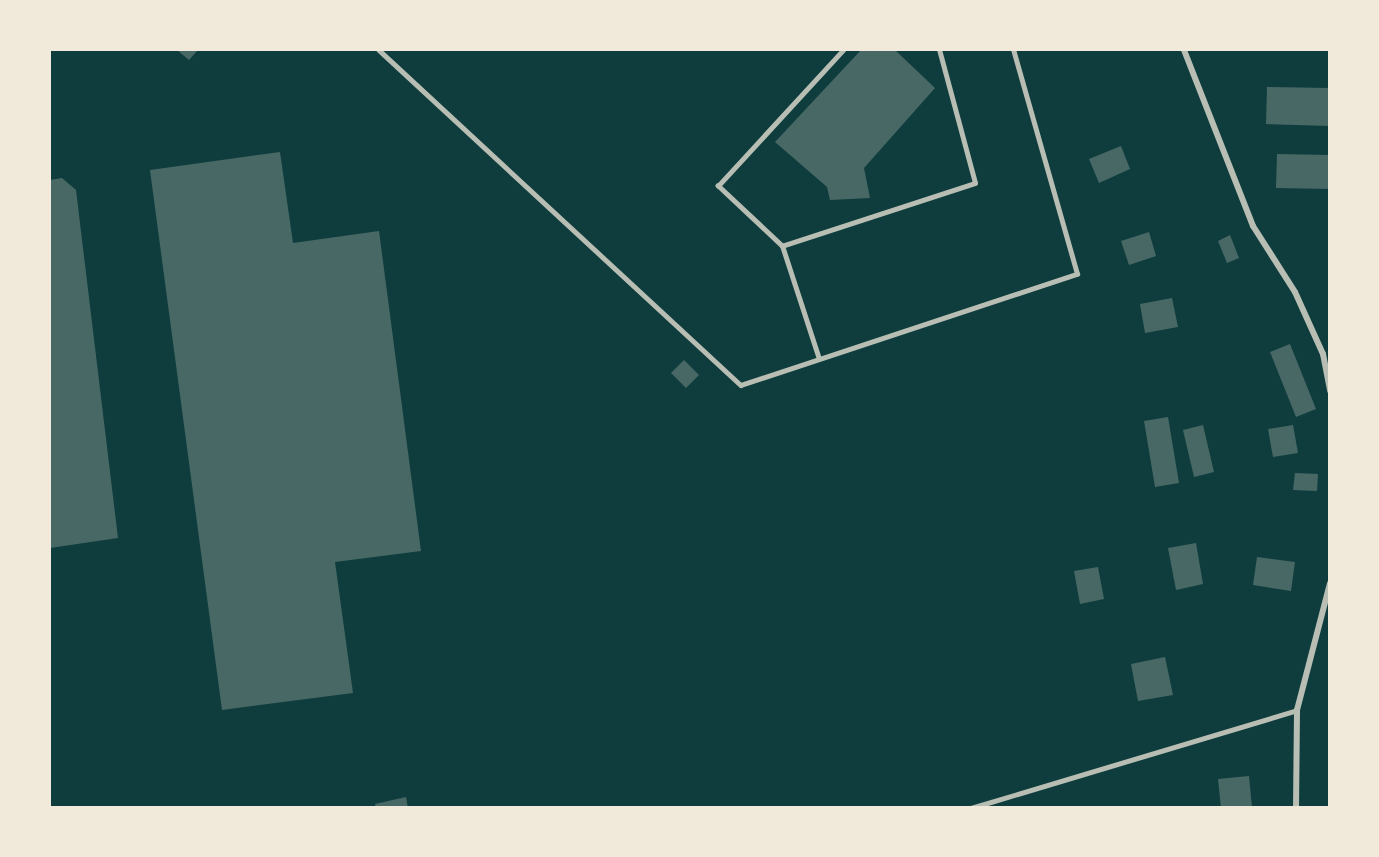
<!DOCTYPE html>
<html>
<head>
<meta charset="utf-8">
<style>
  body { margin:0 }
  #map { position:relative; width:1379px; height:857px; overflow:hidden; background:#0f3d3e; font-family:"Nunito Sans",sans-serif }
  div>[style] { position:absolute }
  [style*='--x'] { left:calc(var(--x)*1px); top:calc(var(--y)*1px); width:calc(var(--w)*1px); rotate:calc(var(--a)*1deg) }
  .building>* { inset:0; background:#486865 }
  .service>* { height:4.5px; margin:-2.25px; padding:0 2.25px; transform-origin:2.25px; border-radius:2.25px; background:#b8beb3 }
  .minor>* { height:6px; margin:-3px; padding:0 3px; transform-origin:3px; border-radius:3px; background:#b8beb3 }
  span { translate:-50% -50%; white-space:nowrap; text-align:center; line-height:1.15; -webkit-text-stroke:6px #f1e9da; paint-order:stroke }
  .frame { position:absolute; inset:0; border:51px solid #f1e9da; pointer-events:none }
</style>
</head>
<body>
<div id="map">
  <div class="building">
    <div style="clip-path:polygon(177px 50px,198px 50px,189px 60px)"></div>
    <div style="clip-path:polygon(861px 50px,895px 50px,935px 88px,864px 168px,870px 198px,830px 200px,827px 187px,775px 142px)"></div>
    <div style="clip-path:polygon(1267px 87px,1330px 88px,1330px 126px,1266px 124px)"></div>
    <div style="clip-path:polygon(1121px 146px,1130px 169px,1099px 183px,1089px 159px)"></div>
    <div style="clip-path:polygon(280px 152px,293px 243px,379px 231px,421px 551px,335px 562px,353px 693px,222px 710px,150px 170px)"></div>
    <div style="clip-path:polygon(1277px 154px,1330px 155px,1330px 189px,1276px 188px)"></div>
    <div style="clip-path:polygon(62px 178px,76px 190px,118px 538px,50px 548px,50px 180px)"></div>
    <div style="clip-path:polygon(1149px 232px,1156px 256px,1129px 265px,1121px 241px)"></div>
    <div style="clip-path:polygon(1230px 235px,1239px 258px,1227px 263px,1218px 241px)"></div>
    <div style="clip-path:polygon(1172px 298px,1178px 327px,1145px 333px,1140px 304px)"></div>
    <div style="clip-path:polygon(1290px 344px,1316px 409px,1296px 417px,1270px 352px)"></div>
    <div style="clip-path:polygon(684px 360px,699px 375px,686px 388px,671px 373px)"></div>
    <div style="clip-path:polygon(1168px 417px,1179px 483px,1155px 487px,1144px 421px)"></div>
    <div style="clip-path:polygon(1203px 425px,1214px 472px,1194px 477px,1183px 430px)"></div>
    <div style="clip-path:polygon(1293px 425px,1298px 453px,1273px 457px,1268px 429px)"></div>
    <div style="clip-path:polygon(1295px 473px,1318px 474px,1317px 491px,1293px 490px)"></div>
    <div style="clip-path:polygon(1196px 543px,1203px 584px,1176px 590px,1168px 548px)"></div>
    <div style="clip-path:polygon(1257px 557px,1295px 562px,1291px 591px,1253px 585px)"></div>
    <div style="clip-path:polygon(1098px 567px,1104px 599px,1080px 604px,1074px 571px)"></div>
    <div style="clip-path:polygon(1165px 657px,1173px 695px,1138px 701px,1131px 664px)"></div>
    <div style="clip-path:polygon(1249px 776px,1252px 808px,1221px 808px,1218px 779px)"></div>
    <div style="clip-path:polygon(406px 797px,408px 808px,376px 808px,375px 804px)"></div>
  </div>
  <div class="service">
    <div style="--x:379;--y:50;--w:493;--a:42.8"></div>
    <div style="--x:741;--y:385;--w:354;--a:-18.3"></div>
    <div style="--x:1077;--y:274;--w:233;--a:-105.9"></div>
    <div style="--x:782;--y:246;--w:88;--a:-136.8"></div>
    <div style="--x:718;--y:186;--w:185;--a:-47.4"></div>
    <div style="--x:819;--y:359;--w:119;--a:-108.1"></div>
    <div style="--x:782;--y:246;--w:203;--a:-18.1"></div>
    <div style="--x:975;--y:183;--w:138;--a:-105.1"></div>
    <div style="--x:971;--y:808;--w:340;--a:-16.7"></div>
  </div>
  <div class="minor">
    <div style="--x:1184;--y:50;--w:189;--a:68.6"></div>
    <div style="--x:1253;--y:226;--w:78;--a:57.5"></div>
    <div style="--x:1295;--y:292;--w:68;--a:65.7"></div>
    <div style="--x:1323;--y:354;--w:38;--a:79"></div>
    <div style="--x:1296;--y:808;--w:98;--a:-89.4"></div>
    <div style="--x:1297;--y:710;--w:131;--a:-75.4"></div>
  </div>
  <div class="frame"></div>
</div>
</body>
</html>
